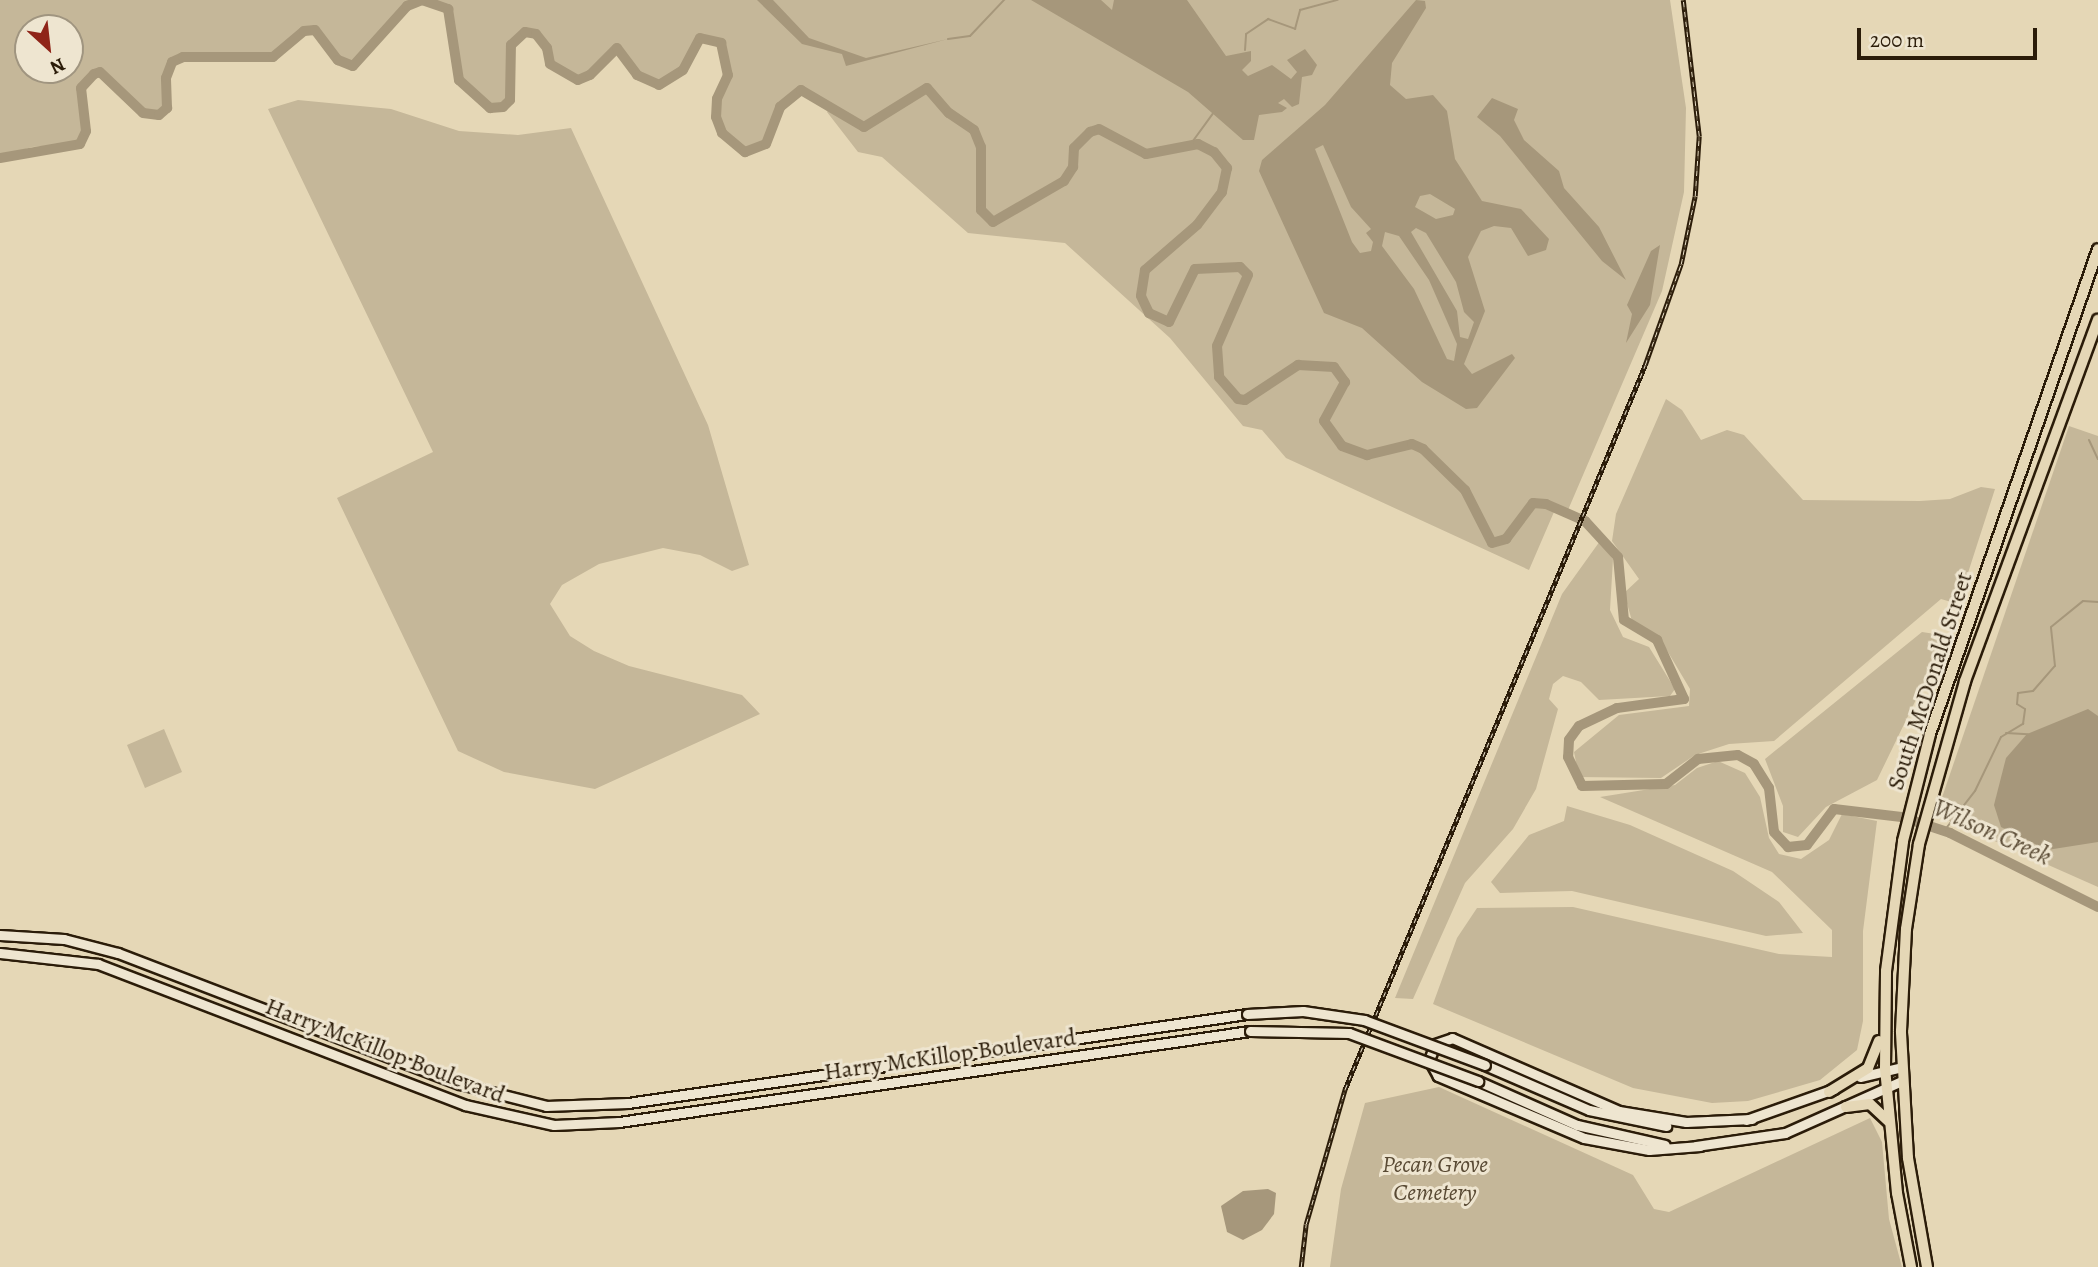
<!DOCTYPE html>
<html>
<head>
<meta charset="utf-8">
<style>
  body { margin:0 }
  #map { position:relative; width:2098px; height:1267px; overflow:hidden; background:#e5d7b6; font-family:Alegreya,serif }
  div>[style] { position:absolute }
  [style*='--x'] { left:calc(var(--x)*1px); top:calc(var(--y)*1px); width:calc(var(--w)*1px); rotate:calc(var(--a)*1deg) }
  .green>* { inset:0; background:#c5b799 }
  .water>* { inset:0; background:#a6977b }
  .stream>* { height:2px; margin:-1px; padding:0 1px; transform-origin:1px; border-radius:1px; background:#a6977b }
  .river>* { height:10px; margin:-5px; padding:0 5px; transform-origin:5px; border-radius:5px; background:#a6977b }
  .roads { filter:drop-shadow(2px 0 #2b1c09) drop-shadow(-2px 0 #2b1c09) drop-shadow(0 2px #2b1c09) drop-shadow(0 -2px #2b1c09) }
  .secondary>* { height:9px; margin:-4.5px; padding:0 4.5px; transform-origin:4.5px; border-radius:4.5px; background:#eee5d0 }
  .primary>* { height:10px; margin:-5px; padding:0 5px; transform-origin:5px; border-radius:5px; background:#e5d7b6 }
  .rail>* { height:4.5px; margin-top:-2.25px; transform-origin:0; background:repeating-linear-gradient(90deg,#eee5d0 0 5px,#2b1c09 0 10px); box-sizing:border-box; border-block:2px solid #2b1c09 }
  .bridges { filter:drop-shadow(2px 0 #2b1c09) drop-shadow(-2px 0 #2b1c09) drop-shadow(0 2px #2b1c09) drop-shadow(0 -2px #2b1c09) }
  .secondary-bridge>* { height:9px; margin:-4.5px; padding:0 4.5px; transform-origin:4.5px; border-radius:4.5px; background:#eee5d0 }
  span { translate:-50% -50%; white-space:nowrap; text-align:center; line-height:1.15; -webkit-text-stroke:6px #eee5d0; paint-order:stroke }
  .street-label { font-size:24px; color:#2b1c09 }
  .park-label { font-size:24px; color:#594a34; font-style:italic }
  .water-label { font-size:26px; color:#5c4d37; font-style:italic }
  .north { position:absolute; left:14px; top:14px; width:70px; height:70px; box-sizing:border-box; background:#eee5d0; border:2px solid #a09580; border-radius:50%; rotate:153deg; font-size:19px; font-weight:700; line-height:28px; text-align:center; color:#2b1c09 }
  .north::after { content:''; display:block; margin:auto; width:24px; height:32px; background:#8f2418; clip-path:polygon(50% 0,100% 100%,50% 72%,0 100%) }
  .scale { position:absolute; left:1857px; top:28px; width:180px; height:32px; box-sizing:border-box; border:4px solid #2b1c09; border-top:0; padding-left:9px; font-size:21px; line-height:24px; white-space:nowrap; color:#2b1c09; -webkit-text-stroke:5px #eee5d0; paint-order:stroke }
</style>
</head>
<body>
<div id="map">
  <div class="green">
    <div style="clip-path:polygon(evenodd,0 0,421px 0,407px 6px,353px 65px,338px 59px,315px 29px,304px 31px,273px 56px,182px 56px,171px 62px,165px 79px,167px 108px,158px 115px,143px 112px,101px 71px,93px 73px,80px 88px,84px 117px,79px 143px,32px 147px,0 157px,0 0,70px 28px,70px 70px,28px 70px,28px 28px,70px 28px)"></div>
    <div style="clip-path:polygon(427px 0,1670px 0,1686px 108px,1684px 192px,1662px 291px,1568px 510px,1557px 505px,1529px 570px,1286px 458px,1262px 430px,1243px 426px,1170px 338px,1065px 243px,968px 233px,882px 157px,858px 152px,827px 112px,831px 106px,814px 93px,802px 89px,789px 97px,760px 150px,737px 147px,722px 132px,717px 116px,717px 99px,728px 76px,721px 42px,700px 37px,682px 70px,659px 84px,637px 75px,617px 48px,590px 75px,578px 79px,550px 64px,548px 48px,536px 33px,525px 32px,510px 45px,509px 99px,502px 107px,490px 107px,459px 79px,449px 9px)"></div>
    <div style="clip-path:polygon(298px 100px,391px 109px,459px 131px,518px 135px,571px 128px,708px 425px,749px 565px,732px 571px,700px 555px,663px 548px,599px 564px,562px 585px,550px 604px,570px 636px,594px 651px,629px 666px,742px 695px,760px 714px,595px 789px,504px 772px,458px 751px,337px 498px,433px 452px,268px 109px)"></div>
    <div style="clip-path:polygon(1666px 399px,1682px 410px,1701px 440px,1727px 430px,1744px 435px,1803px 500px,1920px 501px,1950px 499px,1981px 487px,1995px 489px,1958px 604px,1941px 599px,1774px 741px,1729px 744px,1695px 755px,1661px 778px,1579px 777px,1574px 752px,1619px 715px,1689px 706px,1690px 689px,1659px 637px,1632px 621px,1624px 593px,1639px 579px,1612px 541px,1616px 514px)"></div>
    <div style="clip-path:polygon(2069px 426px,2098px 436px,2098px 887px,1936px 815px)"></div>
    <div style="clip-path:polygon(1600px 541px,1613px 559px,1610px 610px,1623px 637px,1649px 647px,1675px 689px,1670px 696px,1599px 700px,1581px 682px,1563px 676px,1553px 684px,1549px 699px,1558px 709px,1536px 789px,1513px 829px,1465px 883px,1413px 999px,1395px 998px,1562px 594px)"></div>
    <div style="clip-path:polygon(1922px 632px,1935px 634px,1942px 646px,1877px 780px,1826px 807px,1798px 837px,1783px 832px,1783px 806px,1765px 759px)"></div>
    <div style="clip-path:polygon(164px 729px,182px 772px,145px 788px,127px 745px)"></div>
    <div style="clip-path:polygon(1718px 761px,1745px 773px,1760px 797px,1769px 838px,1779px 854px,1801px 859px,1829px 840px,1842px 814px,1877px 821px,1863px 931px,1863px 1021px,1857px 1050px,1820px 1080px,1748px 1101px,1712px 1103px,1633px 1088px,1433px 1004px,1457px 938px,1477px 908px,1573px 907px,1779px 954px,1832px 957px,1832px 930px,1772px 872px,1600px 797px,1675px 785px,1697px 768px)"></div>
    <div style="clip-path:polygon(1567px 806px,1630px 825px,1733px 871px,1779px 902px,1803px 933px,1766px 936px,1572px 891px,1500px 893px,1491px 882px,1529px 835px,1564px 821px)"></div>
    <div style="clip-path:polygon(1439px 1087px,1633px 1175px,1654px 1209px,1669px 1212px,1870px 1118px,1882px 1142px,1889px 1219px,1902px 1267px,1330px 1267px,1341px 1189px,1365px 1103px)"></div>
  </div>
  <div class="water">
    <div style="clip-path:polygon(757px 0,773px 0,809px 38px,866px 58px,948px 39px,846px 66px,842px 54px,802px 44px)"></div>
    <div style="clip-path:polygon(1031px 0,1101px 0,1112px 10px,1114px 0,1187px 0,1226px 56px,1251px 51px,1251px 61px,1242px 70px,1248px 76px,1272px 65px,1291px 79px,1297px 72px,1287px 60px,1305px 49px,1317px 65px,1312px 75px,1302px 77px,1299px 104px,1292px 107px,1284px 99px,1278px 103px,1287px 108px,1282px 112px,1259px 115px,1254px 140px,1243px 140px,1188px 92px)"></div>
    <div style="clip-path:polygon(evenodd,1416px 0,1425px 1px,1426px 8px,1392px 63px,1390px 85px,1406px 99px,1433px 95px,1447px 111px,1455px 159px,1482px 201px,1521px 209px,1549px 239px,1546px 250px,1528px 256px,1511px 228px,1494px 226px,1481px 231px,1468px 257px,1485px 311px,1464px 364px,1472px 374px,1512px 354px,1515px 358px,1477px 408px,1466px 409px,1422px 382px,1362px 328px,1324px 313px,1259px 171px,1262px 160px,1325px 105px,1416px 0,1323px 145px,1351px 207px,1371px 229px,1366px 233px,1373px 242px,1371px 251px,1360px 253px,1352px 242px,1315px 149px,1323px 145px,1416px 0,1430px 194px,1455px 209px,1453px 215px,1436px 219px,1415px 207px,1420px 196px,1430px 194px,1416px 0,1416px 228px,1426px 233px,1456px 282px,1464px 312px,1474px 322px,1468px 339px,1460px 337px,1457px 311px,1411px 232px,1416px 228px,1416px 0,1385px 232px,1399px 236px,1429px 280px,1457px 344px,1454px 361px,1447px 359px,1414px 289px,1382px 246px,1385px 232px)"></div>
    <div style="clip-path:polygon(1492px 98px,1518px 109px,1514px 120px,1524px 140px,1559px 171px,1564px 188px,1599px 227px,1626px 280px,1602px 261px,1500px 136px,1477px 117px)"></div>
    <div style="clip-path:polygon(1660px 245px,1650px 305px,1626px 343px,1632px 314px,1627px 305px,1651px 251px)"></div>
    <div style="clip-path:polygon(2088px 709px,2098px 716px,2098px 842px,2047px 850px,2001px 827px,1994px 805px,2006px 758px,2027px 734px)"></div>
    <div style="clip-path:polygon(1268px 1189px,1276px 1193px,1274px 1214px,1262px 1230px,1243px 1240px,1227px 1232px,1221px 1206px,1243px 1191px)"></div>
  </div>
  <div class="stream">
    <div style="--x:948;--y:39;--w:22;--a:-8"></div>
    <div style="--x:970;--y:36;--w:50;--a:-46.6"></div>
    <div style="--x:1245;--y:50;--w:16;--a:-86"></div>
    <div style="--x:1246;--y:34;--w:27;--a:-34"></div>
    <div style="--x:1268;--y:19;--w:29;--a:20"></div>
    <div style="--x:1295;--y:29;--w:20;--a:-75"></div>
    <div style="--x:1300;--y:10;--w:39;--a:-15"></div>
    <div style="--x:1190;--y:145;--w:41;--a:-54"></div>
    <div style="--x:2089;--y:440;--w:21;--a:65"></div>
    <div style="--x:2006;--y:733;--w:22;--a:3"></div>
    <div style="--x:1944;--y:831;--w:51;--a:-52.2"></div>
    <div style="--x:1975;--y:791;--w:60;--a:-64.3"></div>
    <div style="--x:2001;--y:737;--w:26;--a:-31"></div>
    <div style="--x:2023;--y:724;--w:15;--a:-82"></div>
    <div style="--x:2025;--y:709;--w:9;--a:-148"></div>
    <div style="--x:2017;--y:704;--w:11;--a:-85"></div>
    <div style="--x:2018;--y:693;--w:15;--a:-8"></div>
    <div style="--x:2033;--y:691;--w:33;--a:-49"></div>
    <div style="--x:2055;--y:666;--w:39;--a:-96"></div>
    <div style="--x:2051;--y:627;--w:41;--a:-39.1"></div>
    <div style="--x:2083;--y:601;--w:15;--a:4"></div>
  </div>
  <div class="river">
    <div style="--x:422;--y:0;--w:28;--a:19"></div>
    <div style="--x:448;--y:9;--w:72;--a:81.2"></div>
    <div style="--x:459;--y:80;--w:42;--a:42.1"></div>
    <div style="--x:490;--y:108;--w:13;--a:-4"></div>
    <div style="--x:503;--y:107;--w:10;--a:-45"></div>
    <div style="--x:510;--y:100;--w:55;--a:-89"></div>
    <div style="--x:511;--y:45;--w:19;--a:-43"></div>
    <div style="--x:525;--y:32;--w:11;--a:10"></div>
    <div style="--x:536;--y:34;--w:18;--a:52"></div>
    <div style="--x:547;--y:48;--w:16;--a:79"></div>
    <div style="--x:550;--y:64;--w:32;--a:30"></div>
    <div style="--x:578;--y:80;--w:13;--a:-23"></div>
    <div style="--x:590;--y:75;--w:38;--a:-45"></div>
    <div style="--x:617;--y:48;--w:34;--a:53"></div>
    <div style="--x:637;--y:75;--w:24;--a:24"></div>
    <div style="--x:659;--y:85;--w:28;--a:-32"></div>
    <div style="--x:683;--y:70;--w:36;--a:-62"></div>
    <div style="--x:700;--y:38;--w:22;--a:13"></div>
    <div style="--x:721;--y:43;--w:33;--a:78"></div>
    <div style="--x:728;--y:75;--w:26;--a:115"></div>
    <div style="--x:717;--y:99;--w:18;--a:93"></div>
    <div style="--x:716;--y:117;--w:17;--a:69"></div>
    <div style="--x:722;--y:133;--w:30;--a:40"></div>
    <div style="--x:745;--y:152;--w:22;--a:-21"></div>
    <div style="--x:766;--y:144;--w:40;--a:-69"></div>
    <div style="--x:780;--y:107;--w:27;--a:-39"></div>
    <div style="--x:801;--y:90;--w:73;--a:30.4"></div>
    <div style="--x:864;--y:127;--w:74;--a:-31.8"></div>
    <div style="--x:927;--y:88;--w:33;--a:49"></div>
    <div style="--x:949;--y:113;--w:30;--a:34"></div>
    <div style="--x:974;--y:130;--w:18;--a:68"></div>
    <div style="--x:981;--y:147;--w:63;--a:90"></div>
    <div style="--x:981;--y:210;--w:17;--a:45"></div>
    <div style="--x:993;--y:222;--w:82;--a:-30"></div>
    <div style="--x:1064;--y:181;--w:17;--a:-57"></div>
    <div style="--x:1073;--y:167;--w:19;--a:-87"></div>
    <div style="--x:1074;--y:148;--w:23;--a:-45"></div>
    <div style="--x:1090;--y:132;--w:9;--a:-18"></div>
    <div style="--x:1099;--y:129;--w:53;--a:28"></div>
    <div style="--x:1146;--y:154;--w:53;--a:-10.9"></div>
    <div style="--x:1198;--y:144;--w:18;--a:27"></div>
    <div style="--x:1214;--y:152;--w:21;--a:51"></div>
    <div style="--x:1227;--y:168;--w:25;--a:102"></div>
    <div style="--x:1222;--y:192;--w:41;--a:127.1"></div>
    <div style="--x:1197;--y:225;--w:69;--a:139.1"></div>
    <div style="--x:1145;--y:270;--w:26;--a:99"></div>
    <div style="--x:1141;--y:296;--w:19;--a:65"></div>
    <div style="--x:1149;--y:313;--w:22;--a:24"></div>
    <div style="--x:1169;--y:322;--w:59;--a:-63.9"></div>
    <div style="--x:1195;--y:269;--w:45;--a:-2.5"></div>
    <div style="--x:1240;--y:267;--w:11;--a:45"></div>
    <div style="--x:1248;--y:275;--w:77;--a:113.6"></div>
    <div style="--x:1217;--y:346;--w:31;--a:86"></div>
    <div style="--x:1219;--y:377;--w:29;--a:49"></div>
    <div style="--x:1238;--y:399;--w:7;--a:8"></div>
    <div style="--x:1245;--y:400;--w:64;--a:-33.4"></div>
    <div style="--x:1298;--y:365;--w:36;--a:3"></div>
    <div style="--x:1334;--y:367;--w:19;--a:54"></div>
    <div style="--x:1345;--y:382;--w:44;--a:118.3"></div>
    <div style="--x:1324;--y:421;--w:31;--a:54"></div>
    <div style="--x:1342;--y:446;--w:27;--a:20"></div>
    <div style="--x:1367;--y:455;--w:46;--a:-13.7"></div>
    <div style="--x:1412;--y:444;--w:12;--a:24"></div>
    <div style="--x:1423;--y:449;--w:59;--a:44.3"></div>
    <div style="--x:1465;--y:490;--w:59;--a:63"></div>
    <div style="--x:1492;--y:543;--w:15;--a:-16"></div>
    <div style="--x:1506;--y:539;--w:45;--a:-53.1"></div>
    <div style="--x:1533;--y:503;--w:13;--a:4"></div>
    <div style="--x:1546;--y:504;--w:43;--a:23.6"></div>
    <div style="--x:1585;--y:521;--w:49;--a:47.5"></div>
    <div style="--x:1618;--y:557;--w:63;--a:84.6"></div>
    <div style="--x:1624;--y:620;--w:39;--a:31"></div>
    <div style="--x:1657;--y:640;--w:65;--a:65.4"></div>
    <div style="--x:1684;--y:699;--w:68;--a:172.3"></div>
    <div style="--x:1617;--y:708;--w:42;--a:154.7"></div>
    <div style="--x:1579;--y:726;--w:17;--a:126"></div>
    <div style="--x:1569;--y:740;--w:17;--a:93"></div>
    <div style="--x:1568;--y:757;--w:32;--a:64"></div>
    <div style="--x:1582;--y:786;--w:84;--a:-1.4"></div>
    <div style="--x:1666;--y:784;--w:41;--a:-38"></div>
    <div style="--x:1698;--y:759;--w:40;--a:-5.7"></div>
    <div style="--x:1738;--y:755;--w:18;--a:29"></div>
    <div style="--x:1754;--y:764;--w:28;--a:58"></div>
    <div style="--x:1769;--y:788;--w:44;--a:83.5"></div>
    <div style="--x:1774;--y:832;--w:21;--a:47"></div>
    <div style="--x:1788;--y:847;--w:19;--a:-6"></div>
    <div style="--x:1807;--y:845;--w:45;--a:-53.1"></div>
    <div style="--x:1834;--y:809;--w:68;--a:6.7"></div>
    <div style="--x:1902;--y:817;--w:51;--a:18.4"></div>
    <div style="--x:1950;--y:833;--w:165;--a:26.6"></div>
    <div style="--x:0;--y:158;--w:81;--a:-9.9"></div>
    <div style="--x:80;--y:144;--w:14;--a:-65"></div>
    <div style="--x:86;--y:131;--w:43;--a:-96.6"></div>
    <div style="--x:81;--y:88;--w:19;--a:-47"></div>
    <div style="--x:94;--y:74;--w:6;--a:-18"></div>
    <div style="--x:100;--y:72;--w:59;--a:43.6"></div>
    <div style="--x:143;--y:113;--w:16;--a:7"></div>
    <div style="--x:159;--y:115;--w:11;--a:-41"></div>
    <div style="--x:167;--y:108;--w:30;--a:-92"></div>
    <div style="--x:166;--y:78;--w:17;--a:-69"></div>
    <div style="--x:172;--y:62;--w:12;--a:-24"></div>
    <div style="--x:183;--y:57;--w:90;--a:0"></div>
    <div style="--x:273;--y:57;--w:40;--a:-40"></div>
    <div style="--x:304;--y:31;--w:11;--a:-5"></div>
    <div style="--x:315;--y:30;--w:38;--a:53"></div>
    <div style="--x:338;--y:60;--w:16;--a:22"></div>
    <div style="--x:353;--y:66;--w:81;--a:-48"></div>
    <div style="--x:407;--y:6;--w:16;--a:-22"></div>
  </div>
  <div class="roads">
    <div class="secondary">
      <div style="--x:0;--y:935;--w:64;--a:3.6"></div>
      <div style="--x:64;--y:939;--w:56;--a:14.5"></div>
      <div style="--x:118;--y:953;--w:366;--a:21"></div>
      <div style="--x:460;--y:1084;--w:89;--a:14.3"></div>
      <div style="--x:546;--y:1106;--w:82;--a:-2.1"></div>
      <div style="--x:628;--y:1103;--w:625;--a:-8.18"></div>
      <div style="--x:0;--y:953;--w:99;--a:6.4"></div>
      <div style="--x:98;--y:964;--w:393;--a:21"></div>
      <div style="--x:465;--y:1105;--w:91;--a:12.7"></div>
      <div style="--x:554;--y:1125;--w:65;--a:-2.6"></div>
      <div style="--x:619;--y:1122;--w:638;--a:-8.21"></div>
      <div style="--x:1485;--y:1065;--w:113;--a:23.4"></div>
      <div style="--x:1589;--y:1110;--w:79;--a:11.7"></div>
      <div style="--x:1860;--y:1077;--w:43;--a:-13.4"></div>
      <div style="--x:1478;--y:1081;--w:108;--a:24"></div>
      <div style="--x:1577;--y:1125;--w:90;--a:12.8"></div>
      <div style="--x:1746;--y:1120;--w:93;--a:-19.4"></div>
      <div style="--x:1696;--y:1146;--w:90;--a:-8.3"></div>
      <div style="--x:1785;--y:1133;--w:128;--a:-24"></div>
      <div style="--x:1700;--y:1146;--w:51;--a:175.5"></div>
      <div style="--x:1649;--y:1150;--w:66;--a:-169.5"></div>
      <div style="--x:1584;--y:1138;--w:159;--a:-157"></div>
      <div style="--x:1438;--y:1076;--w:18;--a:-119"></div>
      <div style="--x:1429;--y:1060;--w:17;--a:-69"></div>
      <div style="--x:1435;--y:1044;--w:18;--a:-19"></div>
      <div style="--x:1452;--y:1038;--w:182;--a:23.6"></div>
      <div style="--x:1619;--y:1111;--w:68;--a:9.3"></div>
      <div style="--x:1686;--y:1122;--w:66;--a:-2.6"></div>
    </div>
    <div class="primary">
      <div style="--x:1829;--y:1092;--w:46;--a:-31.6"></div>
      <div style="--x:1868;--y:1068;--w:29;--a:-68"></div>
      <div style="--x:1846;--y:1107;--w:24;--a:-7"></div>
      <div style="--x:1870;--y:1104;--w:25;--a:43"></div>
      <div style="--x:1911;--y:1267;--w:75;--a:-100.7"></div>
      <div style="--x:1897;--y:1193;--w:126;--a:-95.5"></div>
      <div style="--x:1885;--y:1068;--w:97;--a:-89.4"></div>
      <div style="--x:1886;--y:971;--w:131;--a:-82.5"></div>
      <div style="--x:1903;--y:841;--w:110;--a:-75.8"></div>
      <div style="--x:1930;--y:734;--w:513;--a:-70.89"></div>
      <div style="--x:1927;--y:1267;--w:111;--a:-99.9"></div>
      <div style="--x:1908;--y:1158;--w:127;--a:-93.2"></div>
      <div style="--x:1901;--y:1031;--w:102;--a:-87.2"></div>
      <div style="--x:1906;--y:929;--w:86;--a:-81.3"></div>
      <div style="--x:1919;--y:844;--w:169;--a:-74.2"></div>
      <div style="--x:1965;--y:681;--w:385;--a:-69.8"></div>
    </div>
  </div>
  <div class="rail">
    <div style="--x:1301;--y:1267;--w:43;--a:-83.4"></div>
    <div style="--x:1306;--y:1224;--w:141;--a:-73.9"></div>
    <div style="--x:1345;--y:1089;--w:784;--a:-67.49"></div>
    <div style="--x:1645;--y:365;--w:107;--a:-70.4"></div>
    <div style="--x:1681;--y:264;--w:69;--a:-78.4"></div>
    <div style="--x:1695;--y:196;--w:60;--a:-86.2"></div>
    <div style="--x:1699;--y:136;--w:137;--a:-96.7"></div>
  </div>
  <div class="bridges">
    <div class="secondary-bridge">
      <div style="--x:1247;--y:1014;--w:56;--a:-3.1"></div>
      <div style="--x:1303;--y:1011;--w:62;--a:8.4"></div>
      <div style="--x:1364;--y:1020;--w:129;--a:20.4"></div>
      <div style="--x:1250;--y:1031;--w:99;--a:1.2"></div>
      <div style="--x:1349;--y:1033;--w:138;--a:20.4"></div>
    </div>
  </div>
  <div class="street-label">
    <span style="left:1930px;top:681px;rotate:-72deg">South McDonald Street</span>
    <span style="left:385px;top:1051px;rotate:21deg">Harry McKillop Boulevard</span>
    <span style="left:950px;top:1055px;rotate:-8deg">Harry McKillop Boulevard</span>
  </div>
  <div class="park-label">
    <span style="left:1435px;top:1179px">Pecan Grove<br>Cemetery</span>
  </div>
  <div class="water-label">
    <span style="left:1992px;top:832px;rotate:24deg">Wilson Creek</span>
  </div>
  <div class="north">N</div>
  <div class="scale">200 m</div>
</div>
</body>
</html>
